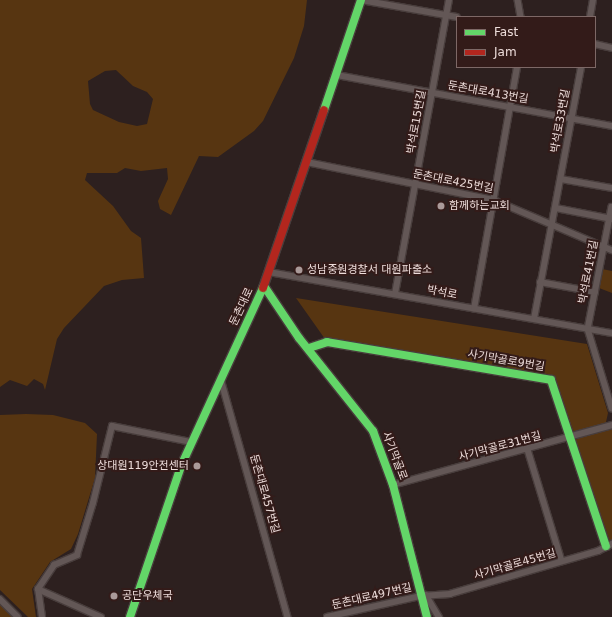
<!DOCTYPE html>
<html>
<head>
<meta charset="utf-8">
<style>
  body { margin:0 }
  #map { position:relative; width:612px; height:617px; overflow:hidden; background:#2d201f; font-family:"DejaVu Sans","Noto Sans KR",sans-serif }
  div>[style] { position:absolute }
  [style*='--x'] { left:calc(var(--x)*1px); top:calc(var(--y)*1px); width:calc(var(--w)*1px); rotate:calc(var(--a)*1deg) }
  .green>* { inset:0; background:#573511 }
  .roads { filter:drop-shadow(1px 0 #483d3c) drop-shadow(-1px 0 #483d3c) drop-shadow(0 1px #483d3c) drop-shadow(0 -1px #483d3c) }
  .street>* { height:5.5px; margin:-2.75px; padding:0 2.75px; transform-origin:2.75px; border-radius:2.75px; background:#635756 }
  .fast>* { height:8px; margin:-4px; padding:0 4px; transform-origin:4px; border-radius:4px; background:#63d668 }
  .jam>* { height:8px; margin:-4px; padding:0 4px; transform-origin:4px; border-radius:4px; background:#b3261e }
  .dots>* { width:11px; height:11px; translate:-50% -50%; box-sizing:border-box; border:2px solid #331b19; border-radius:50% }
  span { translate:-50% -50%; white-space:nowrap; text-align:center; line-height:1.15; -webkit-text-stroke:4px #331b19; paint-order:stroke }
  .street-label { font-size:11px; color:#eddcda }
  .poi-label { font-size:11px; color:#eddcda }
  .left { translate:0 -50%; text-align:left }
  .right { translate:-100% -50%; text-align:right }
  .legend { position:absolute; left:456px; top:16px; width:140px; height:52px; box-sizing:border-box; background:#331b19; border:1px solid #7d6866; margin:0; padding:5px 7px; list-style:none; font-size:12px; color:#eddcda }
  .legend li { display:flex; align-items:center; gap:8px; height:20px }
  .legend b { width:20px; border:1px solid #7d6866 }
</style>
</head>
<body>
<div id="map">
  <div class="green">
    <div style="clip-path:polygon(evenodd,0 0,307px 0,304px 26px,294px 58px,263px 121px,254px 131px,218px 157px,199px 156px,171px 215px,160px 209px,158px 201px,168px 179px,167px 168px,141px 171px,125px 168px,117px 173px,87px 173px,85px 180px,113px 206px,131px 231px,141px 238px,144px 278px,122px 280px,104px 286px,64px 328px,57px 339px,45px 390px,43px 384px,34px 379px,27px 386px,10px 380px,0 387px,0 0,116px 70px,133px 86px,147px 92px,153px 99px,147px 124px,137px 126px,119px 122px,93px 110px,90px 104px,88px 81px,105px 71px,116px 70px)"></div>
    <div style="clip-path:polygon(602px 269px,612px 271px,612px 293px,599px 288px)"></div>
    <div style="clip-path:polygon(296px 298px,587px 344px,608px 413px,606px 422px,603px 426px,580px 434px,573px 432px,555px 383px,325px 339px)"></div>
    <div style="clip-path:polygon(26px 414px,53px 415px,85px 423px,97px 434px,95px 478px,78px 534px,71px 549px,50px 562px,32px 589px,36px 617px,28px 617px,0 590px,0 415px)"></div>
    <div style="clip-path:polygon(612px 425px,612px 540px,605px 542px,571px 438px)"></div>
    <div style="clip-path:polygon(0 604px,12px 617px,0 617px)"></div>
  </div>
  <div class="roads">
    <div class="street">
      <div style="--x:361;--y:0;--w:97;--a:10"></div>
      <div style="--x:518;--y:0;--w:17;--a:80"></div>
      <div style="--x:590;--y:17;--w:17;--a:-80"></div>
      <div style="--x:595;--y:44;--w:17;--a:13"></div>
      <div style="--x:337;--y:75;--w:280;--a:10.5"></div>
      <div style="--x:307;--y:162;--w:191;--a:11.5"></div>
      <div style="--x:494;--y:200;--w:128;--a:23"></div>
      <div style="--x:561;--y:179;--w:52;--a:10"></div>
      <div style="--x:612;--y:207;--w:124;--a:101.1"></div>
      <div style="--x:588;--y:329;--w:83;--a:73.1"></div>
      <div style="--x:556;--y:208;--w:57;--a:11.1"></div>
      <div style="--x:269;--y:272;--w:348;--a:10.1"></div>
      <div style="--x:540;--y:282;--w:56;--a:10.3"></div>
      <div style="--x:395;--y:294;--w:299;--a:-79.6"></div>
      <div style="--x:474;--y:309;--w:246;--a:-79.9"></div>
      <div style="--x:534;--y:319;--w:256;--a:-79.4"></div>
      <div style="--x:221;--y:379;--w:247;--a:74.3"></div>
      <div style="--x:528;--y:450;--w:116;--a:73"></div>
      <div style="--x:393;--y:485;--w:227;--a:-15.3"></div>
      <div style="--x:38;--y:589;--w:69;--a:24"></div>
      <div style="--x:426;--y:595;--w:26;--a:59"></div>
      <div style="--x:0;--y:599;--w:25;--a:45"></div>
      <div style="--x:42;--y:617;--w:28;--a:-98"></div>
      <div style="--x:38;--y:589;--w:29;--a:-56"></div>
      <div style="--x:54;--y:565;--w:25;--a:-23"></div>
      <div style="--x:77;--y:555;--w:54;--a:-72.9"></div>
      <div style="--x:93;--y:503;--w:79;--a:-76.1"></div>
      <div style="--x:112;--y:426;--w:81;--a:11.4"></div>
      <div style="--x:327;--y:617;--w:96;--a:-12.6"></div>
      <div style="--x:421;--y:596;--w:29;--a:-4"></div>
      <div style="--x:450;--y:594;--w:154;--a:-16.2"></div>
      <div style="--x:598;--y:551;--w:16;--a:-27"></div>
    </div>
    <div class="fast">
      <div style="--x:324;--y:110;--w:116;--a:-71.4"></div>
      <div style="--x:264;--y:286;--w:63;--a:56.1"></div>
      <div style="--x:299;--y:338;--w:119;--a:51.5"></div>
      <div style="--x:373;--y:431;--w:58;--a:69.7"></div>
      <div style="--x:393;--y:485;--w:136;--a:75.6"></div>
      <div style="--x:309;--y:348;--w:19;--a:-18"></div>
      <div style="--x:327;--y:342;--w:227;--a:9.6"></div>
      <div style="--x:551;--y:380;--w:175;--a:71.7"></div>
      <div style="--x:130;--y:617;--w:159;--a:-71.3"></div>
      <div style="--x:181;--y:466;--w:196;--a:-65.3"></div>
    </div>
    <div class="jam">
      <div style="--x:263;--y:288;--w:188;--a:-71.1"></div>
    </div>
  </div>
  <div class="dots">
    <div style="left:441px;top:206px;background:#aa9a99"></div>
    <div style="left:299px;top:270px;background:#aa9a99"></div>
    <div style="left:197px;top:466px;background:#aa9a99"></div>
    <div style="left:114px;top:596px;background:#aa9a99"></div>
  </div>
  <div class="street-label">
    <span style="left:488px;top:93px;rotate:10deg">둔촌대로413번길</span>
    <span style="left:561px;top:121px;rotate:-80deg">박석로33번길</span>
    <span style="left:417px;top:122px;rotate:-80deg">박석로15번길</span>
    <span style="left:453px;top:182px;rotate:11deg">둔촌대로425번길</span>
    <span style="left:589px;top:272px;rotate:-79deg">박석로41번길</span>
    <span style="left:442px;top:293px;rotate:11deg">박석로</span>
    <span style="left:242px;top:307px;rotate:-65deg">둔촌대로</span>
    <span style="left:506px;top:361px;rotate:10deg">사기막골로9번길</span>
    <span style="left:500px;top:447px;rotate:-15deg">사기막골로31번길</span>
    <span style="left:394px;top:456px;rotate:69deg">사기막골로</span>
    <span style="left:264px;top:494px;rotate:74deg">둔촌대로457번길</span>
    <span style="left:515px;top:565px;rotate:-16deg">사기막골로45번길</span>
    <span style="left:372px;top:597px;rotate:-13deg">둔촌대로497번길</span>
  </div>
  <div class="poi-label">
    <span class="left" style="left:449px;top:206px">함께하는교회</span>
    <span class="left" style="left:307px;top:270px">성남중원경찰서 대원파출소</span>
    <span class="right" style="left:189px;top:466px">상대원119안전센터</span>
    <span class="left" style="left:122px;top:596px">공단우체국</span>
  </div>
  <ul class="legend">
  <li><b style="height:5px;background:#63d668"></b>Fast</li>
  <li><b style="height:5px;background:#b3261e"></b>Jam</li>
  </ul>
</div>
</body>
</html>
